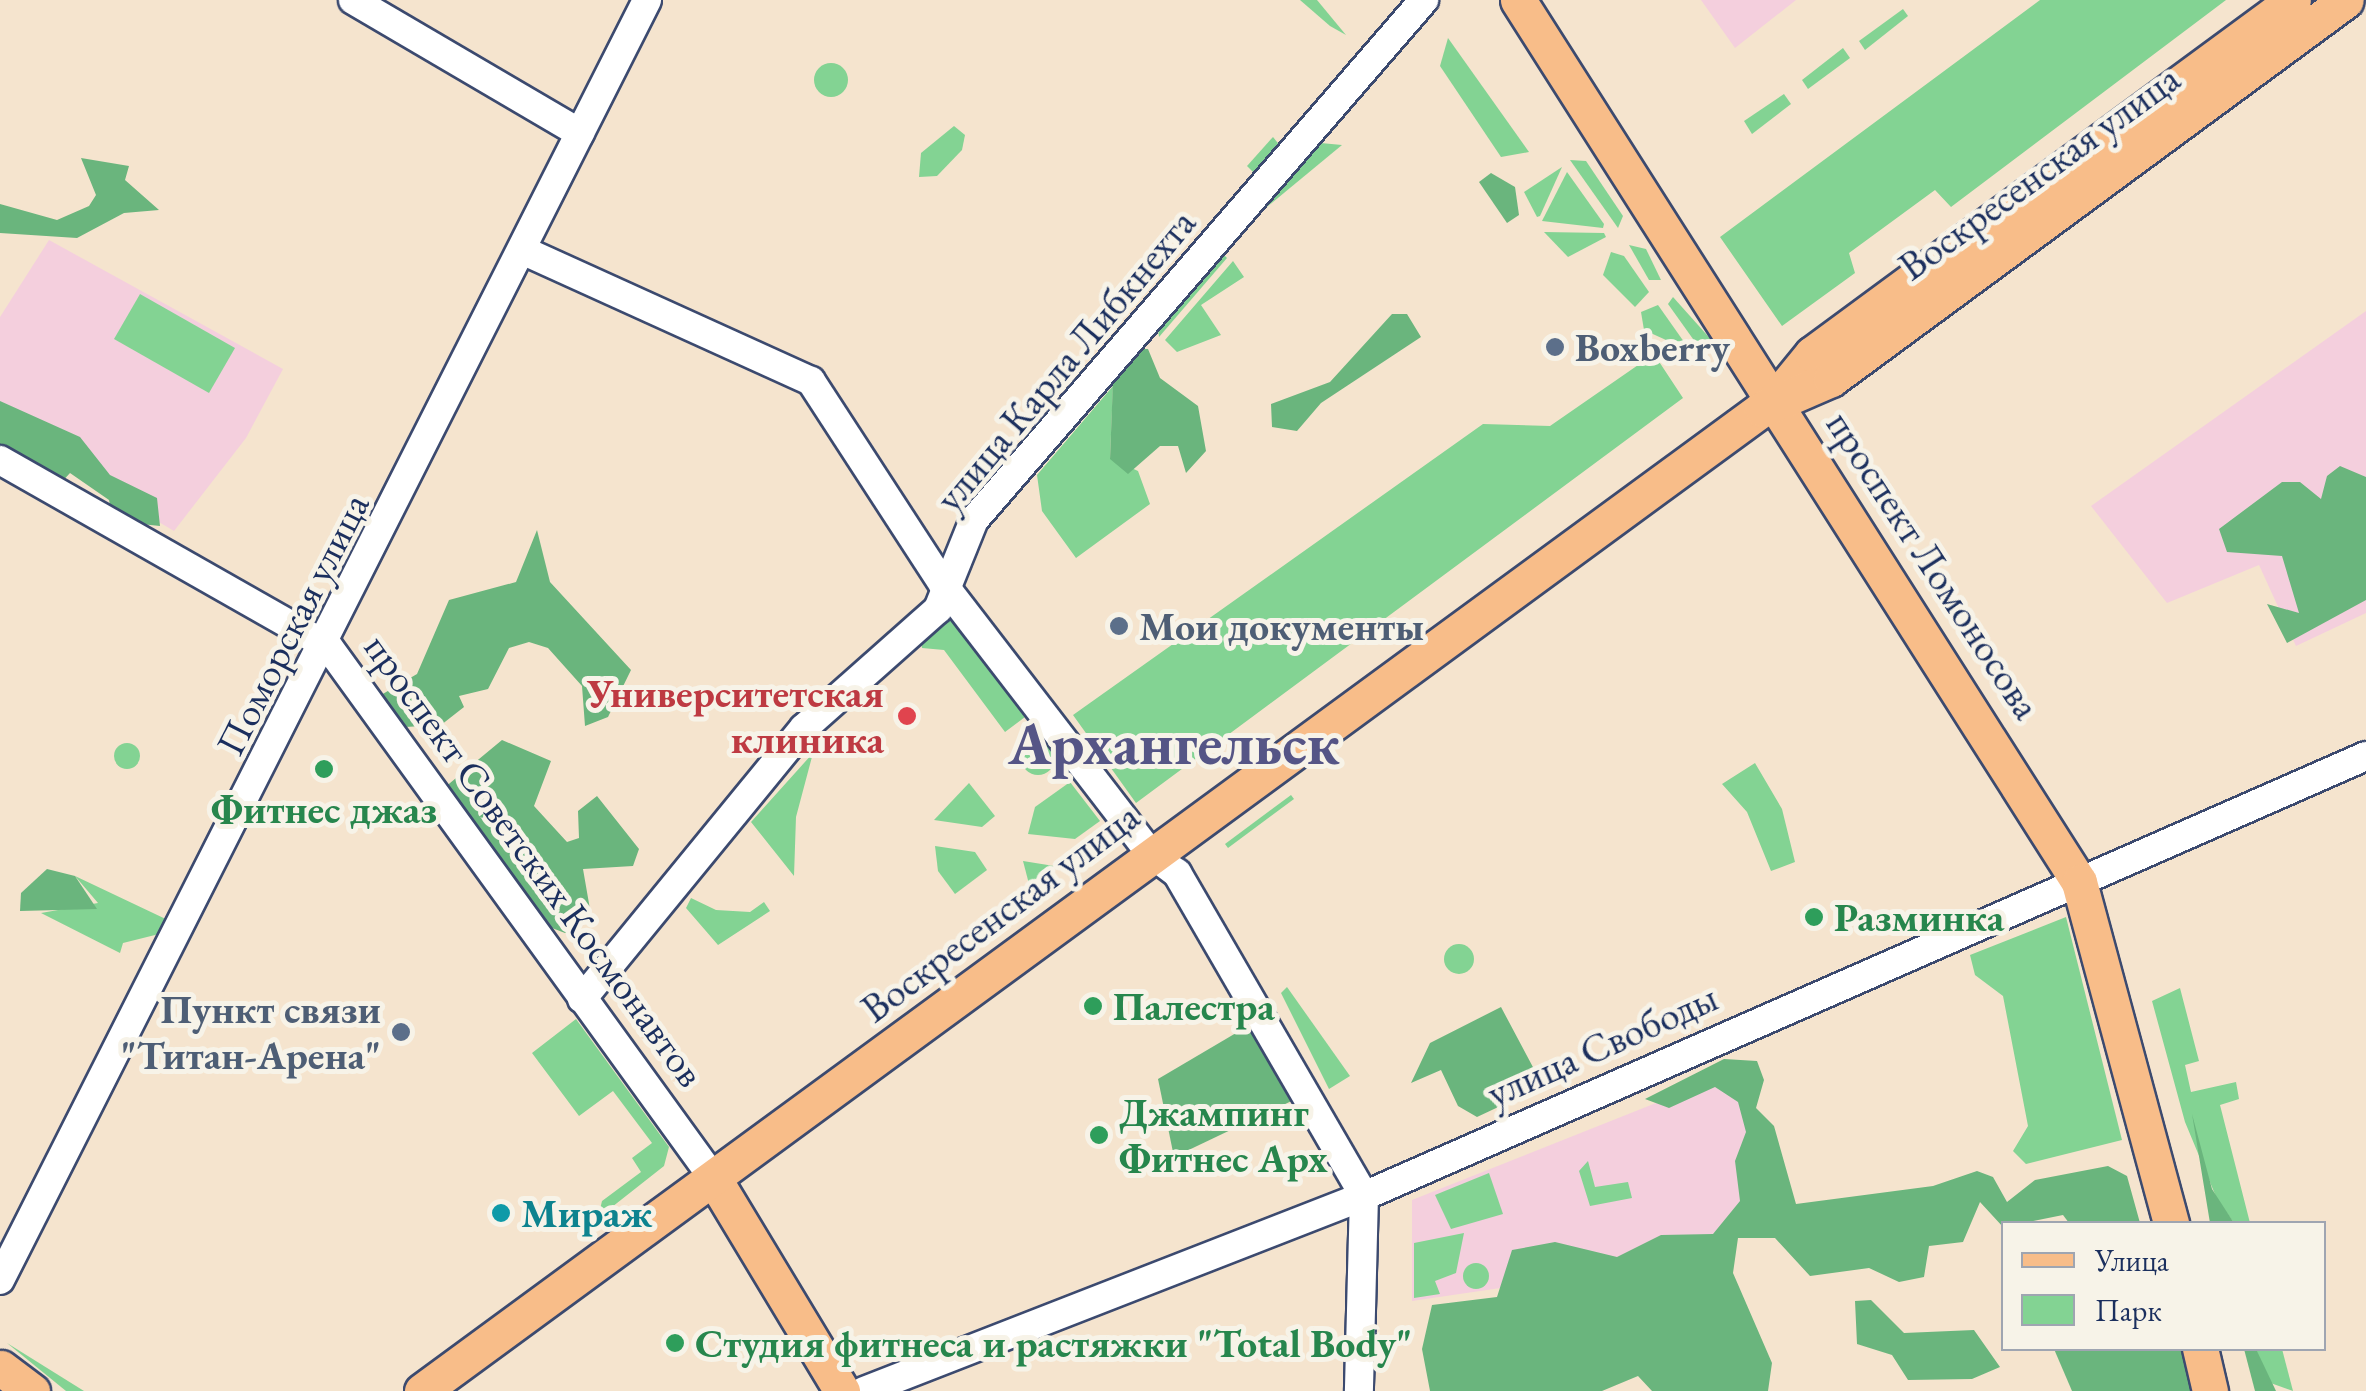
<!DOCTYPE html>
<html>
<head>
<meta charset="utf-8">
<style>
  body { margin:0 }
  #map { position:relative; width:2366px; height:1391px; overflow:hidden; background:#f5e4ce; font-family:"EB Garamond",serif }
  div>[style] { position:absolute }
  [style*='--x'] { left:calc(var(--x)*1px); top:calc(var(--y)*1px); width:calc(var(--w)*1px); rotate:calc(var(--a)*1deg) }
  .built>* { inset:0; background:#f4cfdd }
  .green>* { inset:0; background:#83d393 }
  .round { border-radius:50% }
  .forest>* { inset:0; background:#6ab57d }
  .roads { filter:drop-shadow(2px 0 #3c4a6f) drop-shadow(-2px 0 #3c4a6f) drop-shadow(0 2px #3c4a6f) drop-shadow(0 -2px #3c4a6f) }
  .minor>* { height:28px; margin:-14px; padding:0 14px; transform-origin:14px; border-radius:14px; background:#fff }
  .major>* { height:35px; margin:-17.5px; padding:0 17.5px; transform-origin:17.5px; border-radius:17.5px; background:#f8bd89 }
  .dots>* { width:28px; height:28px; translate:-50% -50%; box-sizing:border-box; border:5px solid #f7f3e8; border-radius:50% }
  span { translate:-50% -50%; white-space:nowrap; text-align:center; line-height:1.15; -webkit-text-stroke:10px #f7f3e8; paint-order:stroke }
  .street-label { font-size:40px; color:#1b2f5e }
  .service-label { font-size:40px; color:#4e5e75; font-weight:700 }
  .left { translate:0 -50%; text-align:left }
  .right { translate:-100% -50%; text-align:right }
  .health-label { font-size:40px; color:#be3a42; font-weight:700 }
  .leisure-label { font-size:40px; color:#27864d; font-weight:700 }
  .culture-label { font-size:40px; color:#0d838f; font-weight:700 }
  .town-label { font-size:60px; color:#555586; font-weight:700 }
  .legend { position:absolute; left:2001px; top:1221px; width:325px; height:130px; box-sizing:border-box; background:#f7f3e8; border:2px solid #9fa5b1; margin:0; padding:12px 18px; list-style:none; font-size:30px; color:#1b2f5e }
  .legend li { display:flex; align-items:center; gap:20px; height:50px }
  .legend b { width:50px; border:2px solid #9fa5b1 }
</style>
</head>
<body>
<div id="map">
  <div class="built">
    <div style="clip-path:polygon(1701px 0,1796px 0,1735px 48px)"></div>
    <div style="clip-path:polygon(49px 240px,283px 369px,246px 438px,174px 531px,0 428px,0 317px)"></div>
    <div style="clip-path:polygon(2366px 311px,2366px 613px,2296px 646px,2259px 565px,2167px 603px,2091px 506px)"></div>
    <div style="clip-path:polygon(1739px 1070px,1778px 1226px,1638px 1268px,1412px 1301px,1412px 1200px)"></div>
  </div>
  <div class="green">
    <div style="clip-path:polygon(1300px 0,1317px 0,1346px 35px,1330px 26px)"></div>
    <div style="clip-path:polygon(2040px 0,2226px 0,1951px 207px,1935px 190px,1849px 253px,1855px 273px,1782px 326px,1720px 237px)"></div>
    <div style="clip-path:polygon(1903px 9px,1908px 16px,1865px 50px,1859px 41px)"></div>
    <div style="clip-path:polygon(1448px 38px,1529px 152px,1501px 157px,1440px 66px)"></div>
    <div style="clip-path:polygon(1843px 48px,1850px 58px,1808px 89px,1802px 80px)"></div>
    <div class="round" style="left:814px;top:63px;width:34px;height:34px"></div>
    <div style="clip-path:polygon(1784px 94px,1791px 104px,1752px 134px,1744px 121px)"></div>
    <div style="clip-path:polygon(954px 126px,965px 135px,962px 150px,937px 176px,919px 177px,921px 153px)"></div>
    <div style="clip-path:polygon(1273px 137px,1285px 152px,1264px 176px,1254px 173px,1247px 166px)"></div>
    <div style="clip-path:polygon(1310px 142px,1342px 145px,1262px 211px,1254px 203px)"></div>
    <div style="clip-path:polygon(1570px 160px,1586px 161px,1623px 216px,1618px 228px)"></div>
    <div style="clip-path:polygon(1562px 167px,1540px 216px,1537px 217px,1524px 192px)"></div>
    <div style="clip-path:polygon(1567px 172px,1604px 224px,1603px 228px,1542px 221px)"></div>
    <div style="clip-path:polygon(1544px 232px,1604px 233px,1606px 237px,1568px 257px)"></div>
    <div style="clip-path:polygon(1629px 245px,1646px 249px,1661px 280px,1649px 280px)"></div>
    <div style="clip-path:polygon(1611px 252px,1624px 256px,1649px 292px,1635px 307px,1603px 275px)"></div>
    <div style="clip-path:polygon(1225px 256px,1227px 258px,1159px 337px,1157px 322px,1211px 258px)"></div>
    <div style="clip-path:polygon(1233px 261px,1244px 277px,1201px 305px,1221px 335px,1177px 352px,1165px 340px)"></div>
    <div style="clip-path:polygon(140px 294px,235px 348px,209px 393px,114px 339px)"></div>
    <div style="clip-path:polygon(1673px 297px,1715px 344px,1715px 352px,1703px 353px,1668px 304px)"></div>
    <div style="clip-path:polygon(1658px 305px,1689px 349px,1688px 350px,1644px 330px,1641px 312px)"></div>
    <div style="clip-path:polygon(1654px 354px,1683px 398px,1136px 803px,1073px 715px,1483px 424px,1550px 426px)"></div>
    <div style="clip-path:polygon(1113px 386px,1110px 458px,1138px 471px,1150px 504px,1076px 558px,1042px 511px,1037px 475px)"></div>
    <div style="clip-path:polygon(948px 614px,1025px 717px,1005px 732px,944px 650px,922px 648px,920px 634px)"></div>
    <div class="round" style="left:1021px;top:741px;width:34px;height:34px"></div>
    <div class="round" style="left:114px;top:743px;width:26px;height:26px"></div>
    <div style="clip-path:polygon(813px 753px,796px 817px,794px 876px,751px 822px)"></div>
    <div style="clip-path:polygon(1755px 763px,1782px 809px,1795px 862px,1771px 871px,1747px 812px,1722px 784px)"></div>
    <div style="clip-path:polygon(1070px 782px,1100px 821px,1075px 839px,1028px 834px,1035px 807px)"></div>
    <div style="clip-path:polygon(969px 783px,995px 816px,982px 827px,934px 820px)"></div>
    <div style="clip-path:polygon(1291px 795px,1294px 799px,1228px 848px,1225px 844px)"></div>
    <div style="clip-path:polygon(935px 846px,975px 852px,987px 870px,955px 894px,938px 871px)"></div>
    <div style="clip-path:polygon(1023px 861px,1054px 866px,1029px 884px)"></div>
    <div style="clip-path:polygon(75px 876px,172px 922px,167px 932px,123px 943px,120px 953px,41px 913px,98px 903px)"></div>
    <div style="clip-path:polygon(691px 898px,716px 910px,750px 912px,764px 902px,770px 911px,718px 945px,686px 908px)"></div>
    <div style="clip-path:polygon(2066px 917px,2122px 1140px,2026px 1164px,2013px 1151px,2028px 1126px,2003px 996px,1975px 975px,1970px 955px)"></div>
    <div class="round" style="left:1444px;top:944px;width:30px;height:30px"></div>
    <div style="clip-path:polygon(1287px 987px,1350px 1076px,1329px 1089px,1281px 993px)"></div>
    <div style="clip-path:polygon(2180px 988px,2199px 1061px,2185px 1065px,2191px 1092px,2236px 1082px,2239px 1099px,2220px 1105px,2250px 1223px,2234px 1223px,2217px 1199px,2185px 1122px,2152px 1001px)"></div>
    <div style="clip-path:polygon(576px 1019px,669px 1147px,664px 1166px,598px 1218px,602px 1201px,641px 1172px,632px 1158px,652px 1143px,613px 1091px,579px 1116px,532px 1053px)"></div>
    <div style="clip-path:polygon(1588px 1161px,1595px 1187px,1628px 1182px,1632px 1198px,1590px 1206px,1579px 1171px)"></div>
    <div style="clip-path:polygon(1489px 1173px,1503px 1214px,1451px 1229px,1435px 1195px)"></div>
    <div style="clip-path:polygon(1464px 1233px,1456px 1273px,1435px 1281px,1440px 1294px,1414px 1298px,1414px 1243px)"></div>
    <div class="round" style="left:1463px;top:1263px;width:26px;height:26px"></div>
    <div style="clip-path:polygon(7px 1343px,84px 1391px,66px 1391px)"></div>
    <div style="clip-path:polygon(2256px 1349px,2282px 1349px,2293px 1391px,2265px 1381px)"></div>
  </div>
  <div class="forest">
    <div style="clip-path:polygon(81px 158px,129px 166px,125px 180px,159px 210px,124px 213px,77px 238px,0 233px,0 204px,57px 220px,89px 206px,96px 195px)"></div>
    <div style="clip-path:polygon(1491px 173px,1515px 187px,1519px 215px,1507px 223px,1479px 182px)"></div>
    <div style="clip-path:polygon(1392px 314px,1407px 314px,1421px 337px,1321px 403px,1297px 431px,1272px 427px,1271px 404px,1330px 382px)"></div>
    <div style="clip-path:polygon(1136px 349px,1148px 349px,1160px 378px,1198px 406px,1206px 451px,1186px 473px,1178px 446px,1160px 446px,1128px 474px,1110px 459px,1113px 380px)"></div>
    <div style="clip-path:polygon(0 401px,80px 437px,110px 475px,157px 498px,160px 526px,113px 521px,109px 500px,70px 473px,58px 486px,0 455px)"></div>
    <div style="clip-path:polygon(2340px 466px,2366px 477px,2366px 600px,2287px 643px,2267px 604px,2299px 613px,2282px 556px,2227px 552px,2219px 529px,2282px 482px,2300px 482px,2321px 499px,2327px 476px)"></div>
    <div style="clip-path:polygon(537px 530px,550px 582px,631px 670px,608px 717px,585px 726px,582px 686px,548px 648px,529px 642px,509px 648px,488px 689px,459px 696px,464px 707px,441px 725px,405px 727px,381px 695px,417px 674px,449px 600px,516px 582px)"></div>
    <div style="clip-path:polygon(502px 740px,551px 761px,534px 806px,567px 842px,579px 838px,578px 811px,597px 796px,639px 849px,633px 866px,583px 869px,591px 915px,565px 933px,539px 923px,444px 788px)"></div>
    <div style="clip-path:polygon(47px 869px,75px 876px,97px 909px,20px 911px,21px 893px)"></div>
    <div style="clip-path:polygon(1501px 1007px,1543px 1086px,1477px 1117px,1458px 1106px,1441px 1070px,1411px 1083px,1430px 1043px)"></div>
    <div style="clip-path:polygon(1253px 1023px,1300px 1097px,1174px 1157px,1158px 1079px)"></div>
    <div style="clip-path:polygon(1724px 1059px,1757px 1061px,1764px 1080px,1756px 1108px,1774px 1126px,1796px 1204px,1933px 1186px,1977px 1171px,1993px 1177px,2007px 1202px,2035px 1180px,2108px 1166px,2127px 1176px,2140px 1223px,2069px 1223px,2063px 1215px,2003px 1227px,1980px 1202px,1963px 1242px,1929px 1246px,1924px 1277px,1899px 1282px,1869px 1268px,1810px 1276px,1775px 1238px,1738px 1238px,1733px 1273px,1772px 1363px,1768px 1391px,1652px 1391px,1638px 1376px,1602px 1391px,1430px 1391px,1422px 1349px,1432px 1305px,1497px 1297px,1512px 1250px,1555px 1242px,1617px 1257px,1661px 1235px,1713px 1234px,1740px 1201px,1735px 1161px,1746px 1132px,1738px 1102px,1715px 1087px,1669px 1108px,1645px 1099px)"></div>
    <div style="clip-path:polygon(2192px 1114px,2212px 1189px,2234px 1223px,2210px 1223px)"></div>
    <div style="clip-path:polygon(1871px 1300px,1904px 1333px,1974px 1330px,2000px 1367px,1972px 1379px,1908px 1380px,1892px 1355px,1857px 1344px,1855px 1301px)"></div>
    <div style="clip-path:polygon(2054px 1349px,2180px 1349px,2197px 1391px,2072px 1391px)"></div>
    <div style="clip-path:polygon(2244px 1349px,2256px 1349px,2276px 1391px,2255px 1391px)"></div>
  </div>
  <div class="roads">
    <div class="minor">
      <div style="--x:353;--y:0;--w:263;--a:30.4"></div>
      <div style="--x:522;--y:250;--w:317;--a:24.4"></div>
      <div style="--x:811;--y:381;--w:242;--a:57"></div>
      <div style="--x:943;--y:584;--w:339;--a:52.4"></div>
      <div style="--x:1150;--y:853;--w:34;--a:37"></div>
      <div style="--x:1177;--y:873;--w:373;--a:59.9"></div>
      <div style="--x:1364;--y:1196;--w:195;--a:91.5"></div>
      <div style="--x:0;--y:460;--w:377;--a:29.6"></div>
      <div style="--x:328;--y:646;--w:658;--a:54.09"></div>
      <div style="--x:582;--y:999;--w:350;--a:-50.7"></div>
      <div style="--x:804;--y:728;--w:179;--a:-41.6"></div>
      <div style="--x:938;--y:609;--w:96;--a:-68"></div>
      <div style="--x:974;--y:520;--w:688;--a:-49.13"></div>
      <div style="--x:0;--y:1280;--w:1434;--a:-63.18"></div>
      <div style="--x:864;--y:1391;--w:537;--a:-21.31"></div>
      <div style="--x:1364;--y:1196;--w:1094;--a:-23.71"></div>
    </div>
    <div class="major">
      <div style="--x:1518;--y:0;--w:1045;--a:57.54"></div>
      <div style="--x:2079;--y:882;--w:354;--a:74.9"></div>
      <div style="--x:1776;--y:398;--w:57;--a:-50.7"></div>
      <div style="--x:1812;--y:354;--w:597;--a:-36.35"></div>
      <div style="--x:714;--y:1179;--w:248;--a:58.9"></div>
      <div style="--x:2200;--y:1348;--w:44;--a:76.9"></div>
      <div style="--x:1;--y:1368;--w:39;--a:37"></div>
      <div style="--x:422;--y:1391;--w:1661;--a:-36.24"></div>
      <div style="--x:1762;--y:409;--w:75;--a:-23.5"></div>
      <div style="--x:1831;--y:379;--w:639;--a:-36.35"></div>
    </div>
  </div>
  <div class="dots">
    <div style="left:1555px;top:347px;background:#5c6f8a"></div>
    <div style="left:1119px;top:626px;background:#5c6f8a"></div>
    <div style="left:907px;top:716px;background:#e0444e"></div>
    <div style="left:324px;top:769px;background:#2e9e5b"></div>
    <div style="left:1814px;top:917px;background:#2e9e5b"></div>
    <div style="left:1093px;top:1006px;background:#2e9e5b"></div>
    <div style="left:401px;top:1032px;background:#5c6f8a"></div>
    <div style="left:1099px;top:1135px;background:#2e9e5b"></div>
    <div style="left:501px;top:1213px;background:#0f9aa8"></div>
    <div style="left:675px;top:1343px;background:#2e9e5b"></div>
  </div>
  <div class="street-label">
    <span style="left:2039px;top:172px;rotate:-36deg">Воскресенская улица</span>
    <span style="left:1065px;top:360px;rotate:-50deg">улица Карла Либкнехта</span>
    <span style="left:1934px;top:565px;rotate:57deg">проспект Ломоносова</span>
    <span style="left:292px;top:624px;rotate:-63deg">Поморская улица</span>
    <span style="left:535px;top:860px;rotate:54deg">проспект Советских Космонавтов</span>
    <span style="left:1000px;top:912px;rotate:-37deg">Воскресенская улица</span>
    <span style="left:1602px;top:1045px;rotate:-24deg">улица Свободы</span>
  </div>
  <div class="service-label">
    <span class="left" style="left:1575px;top:347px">Boxberry</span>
    <span class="left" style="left:1139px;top:626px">Мои документы</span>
    <span class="right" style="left:381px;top:1032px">Пункт связи<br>"Титан-Арена"</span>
  </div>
  <div class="health-label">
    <span class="right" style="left:884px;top:716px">Университетская<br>клиника</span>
  </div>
  <div class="leisure-label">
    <span style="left:324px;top:809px">Фитнес джаз</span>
    <span class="left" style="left:1834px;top:917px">Разминка</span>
    <span class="left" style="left:1113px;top:1006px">Палестра</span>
    <span class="left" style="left:1119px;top:1135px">Джампинг<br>Фитнес Арх</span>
    <span class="left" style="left:695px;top:1343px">Студия фитнеса и растяжки "Total Body"</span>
  </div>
  <div class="culture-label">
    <span class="left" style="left:521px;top:1213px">Мираж</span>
  </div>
  <div class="town-label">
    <span style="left:1174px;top:743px">Архангельск</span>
  </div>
  <ul class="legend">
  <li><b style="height:12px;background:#f8bd89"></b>Улица</li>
  <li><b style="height:28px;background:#83d393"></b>Парк</li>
  </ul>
</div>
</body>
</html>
